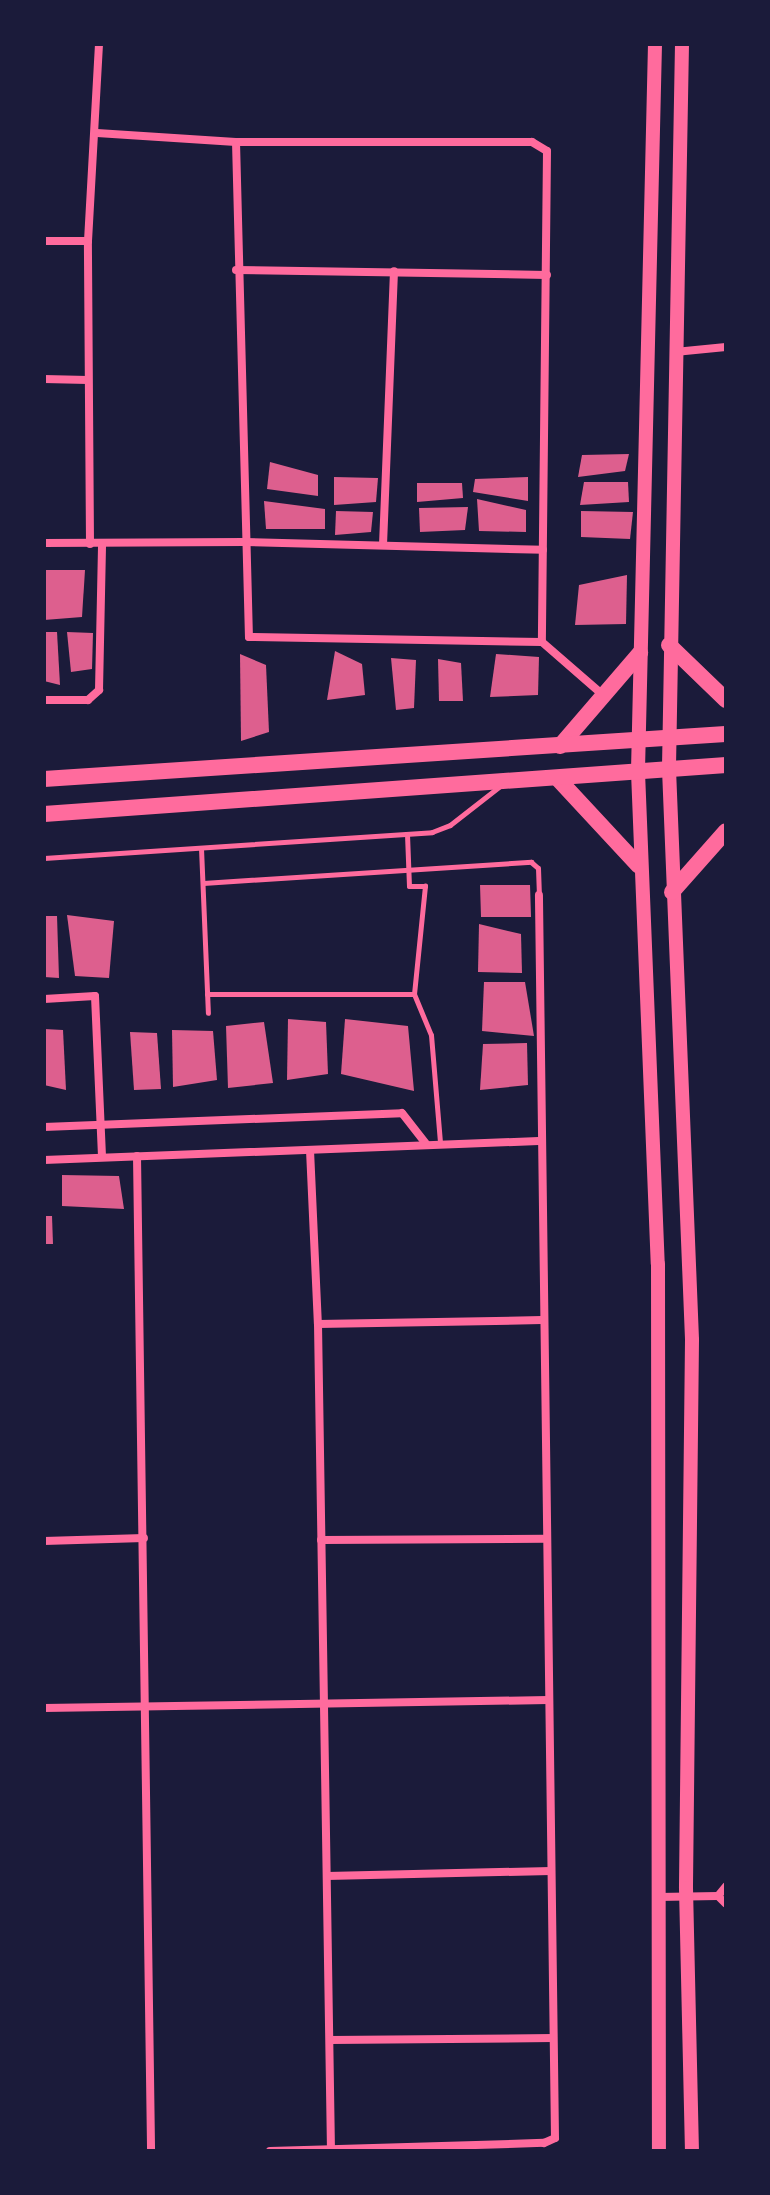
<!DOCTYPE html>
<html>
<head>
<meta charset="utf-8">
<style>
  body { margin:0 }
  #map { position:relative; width:770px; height:2195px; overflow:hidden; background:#1b1b3a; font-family:"DM Sans",sans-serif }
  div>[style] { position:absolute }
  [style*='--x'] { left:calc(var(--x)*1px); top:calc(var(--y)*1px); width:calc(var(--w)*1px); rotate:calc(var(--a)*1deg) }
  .building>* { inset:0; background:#dd5f8e }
  .service>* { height:5px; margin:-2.5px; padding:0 2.5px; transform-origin:2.5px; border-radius:2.5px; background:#ff6b9d }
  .minor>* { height:8px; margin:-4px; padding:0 4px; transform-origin:4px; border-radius:4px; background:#ff6b9d }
  .tertiary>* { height:14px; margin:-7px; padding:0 7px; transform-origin:7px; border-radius:7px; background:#ff6b9d }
  .primary>* { height:16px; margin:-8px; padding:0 8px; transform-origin:8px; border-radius:8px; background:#ff6b9d }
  span { translate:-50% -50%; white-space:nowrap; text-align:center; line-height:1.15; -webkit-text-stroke:7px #1b1b3a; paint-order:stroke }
  .frame { position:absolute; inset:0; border:46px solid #1b1b3a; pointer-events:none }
</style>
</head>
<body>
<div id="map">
  <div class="building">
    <div style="clip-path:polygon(629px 454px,625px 471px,578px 477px,582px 455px)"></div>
    <div style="clip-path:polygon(270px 462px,318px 475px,318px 496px,267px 489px)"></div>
    <div style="clip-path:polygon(334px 477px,378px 478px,376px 502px,334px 505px)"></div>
    <div style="clip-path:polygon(528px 477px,528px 501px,473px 492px,475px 479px)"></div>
    <div style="clip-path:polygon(584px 482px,628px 482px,629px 502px,580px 505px)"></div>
    <div style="clip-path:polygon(417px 483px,462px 483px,463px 498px,417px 502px)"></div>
    <div style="clip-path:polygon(477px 499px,526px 510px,526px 532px,479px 531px)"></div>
    <div style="clip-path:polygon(264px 501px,325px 509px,325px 529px,266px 529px)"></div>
    <div style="clip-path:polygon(468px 507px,465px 530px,420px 532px,419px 508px)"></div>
    <div style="clip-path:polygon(336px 511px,373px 512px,371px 532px,335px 535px)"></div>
    <div style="clip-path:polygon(581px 511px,633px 512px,630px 539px,581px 537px)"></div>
    <div style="clip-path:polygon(44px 570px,85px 570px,82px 617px,44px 620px)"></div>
    <div style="clip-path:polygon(627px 575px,626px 624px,575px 625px,579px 585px)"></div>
    <div style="clip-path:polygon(44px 632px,57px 632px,60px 685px,44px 681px)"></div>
    <div style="clip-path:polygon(67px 632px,93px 633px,92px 669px,71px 672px)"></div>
    <div style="clip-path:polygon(335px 651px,362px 664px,365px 695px,327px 700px)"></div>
    <div style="clip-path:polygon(240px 654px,266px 665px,269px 732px,241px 741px)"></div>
    <div style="clip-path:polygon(496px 654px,539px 657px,538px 695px,490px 697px)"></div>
    <div style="clip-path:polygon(391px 658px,416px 660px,414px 708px,396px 710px)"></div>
    <div style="clip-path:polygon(438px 659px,461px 663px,463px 701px,439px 701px)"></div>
    <div style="clip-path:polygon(480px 885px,530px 885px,531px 917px,481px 917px)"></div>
    <div style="clip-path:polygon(67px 915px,114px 921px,109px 978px,75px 976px)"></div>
    <div style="clip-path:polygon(44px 916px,57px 916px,59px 978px,44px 977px)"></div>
    <div style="clip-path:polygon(479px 924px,521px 934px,522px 973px,478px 972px)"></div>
    <div style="clip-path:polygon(484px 982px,525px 982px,534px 1036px,482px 1031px)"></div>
    <div style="clip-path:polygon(288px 1019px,326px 1022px,328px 1074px,287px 1080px)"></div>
    <div style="clip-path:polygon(345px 1019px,408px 1026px,414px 1091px,341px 1074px)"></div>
    <div style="clip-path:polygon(264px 1022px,273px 1083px,228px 1088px,226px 1026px)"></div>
    <div style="clip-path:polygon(44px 1029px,63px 1030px,66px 1090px,44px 1085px)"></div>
    <div style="clip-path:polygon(172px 1030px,213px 1031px,217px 1080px,173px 1087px)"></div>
    <div style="clip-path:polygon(130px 1032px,157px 1033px,161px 1089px,134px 1090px)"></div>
    <div style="clip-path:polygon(527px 1043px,528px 1085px,480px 1090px,483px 1044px)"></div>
    <div style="clip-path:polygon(62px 1175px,119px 1176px,124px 1209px,62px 1206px)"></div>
    <div style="clip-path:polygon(44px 1216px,52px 1216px,53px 1244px,44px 1244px)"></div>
  </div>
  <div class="service">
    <div style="--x:201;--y:848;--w:165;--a:87.6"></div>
    <div style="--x:44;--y:858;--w:389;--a:-3.8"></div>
    <div style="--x:432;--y:832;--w:19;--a:-21"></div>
    <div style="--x:450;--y:825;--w:63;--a:-38"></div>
    <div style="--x:203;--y:883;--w:329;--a:-3.7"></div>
    <div style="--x:531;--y:862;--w:9;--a:41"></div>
    <div style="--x:538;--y:868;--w:26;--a:88"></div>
    <div style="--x:207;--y:994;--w:207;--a:0"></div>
    <div style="--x:414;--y:994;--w:109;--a:-84.2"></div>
    <div style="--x:425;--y:886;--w:16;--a:180"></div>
    <div style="--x:409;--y:886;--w:52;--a:-92.2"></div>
    <div style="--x:414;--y:994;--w:44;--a:67.5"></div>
    <div style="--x:431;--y:1035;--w:108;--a:85.2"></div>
  </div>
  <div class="minor">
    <div style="--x:97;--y:133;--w:139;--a:3.7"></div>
    <div style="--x:236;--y:142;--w:296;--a:0"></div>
    <div style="--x:532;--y:142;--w:17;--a:31"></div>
    <div style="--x:547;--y:151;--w:491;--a:90.6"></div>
    <div style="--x:236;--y:142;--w:495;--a:88.5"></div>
    <div style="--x:249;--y:637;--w:293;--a:1"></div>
    <div style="--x:542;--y:642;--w:81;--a:41"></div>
    <div style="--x:44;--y:241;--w:44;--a:0"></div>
    <div style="--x:236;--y:270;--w:311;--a:0.9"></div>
    <div style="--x:675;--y:352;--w:51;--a:-5.6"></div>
    <div style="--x:44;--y:379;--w:44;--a:1.3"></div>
    <div style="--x:44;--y:543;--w:200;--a:-0.3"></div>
    <div style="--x:244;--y:542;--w:299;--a:1.5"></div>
    <div style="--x:90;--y:544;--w:303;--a:-90.4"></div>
    <div style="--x:88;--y:241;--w:197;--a:-86.8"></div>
    <div style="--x:383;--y:545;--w:274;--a:-87.7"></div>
    <div style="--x:44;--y:700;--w:44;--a:0"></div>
    <div style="--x:88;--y:700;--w:15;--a:-42"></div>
    <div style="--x:99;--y:690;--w:146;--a:-88.8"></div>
    <div style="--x:44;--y:999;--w:51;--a:-3.4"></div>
    <div style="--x:95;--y:996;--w:161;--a:87.5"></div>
    <div style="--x:44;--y:1127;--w:358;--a:-2.2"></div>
    <div style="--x:402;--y:1113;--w:39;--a:52"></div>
    <div style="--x:310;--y:1150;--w:174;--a:87.4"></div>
    <div style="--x:318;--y:1324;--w:826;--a:89.1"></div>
    <div style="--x:137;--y:1156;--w:995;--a:89.19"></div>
    <div style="--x:44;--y:1160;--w:495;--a:-2.2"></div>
    <div style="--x:318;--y:1324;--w:224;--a:-1"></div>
    <div style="--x:321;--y:1540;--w:224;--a:-0.3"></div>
    <div style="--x:44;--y:1541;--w:100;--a:-1.7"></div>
    <div style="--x:44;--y:1708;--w:504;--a:-0.91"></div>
    <div style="--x:327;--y:1876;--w:224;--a:-1.3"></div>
    <div style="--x:718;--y:1896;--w:13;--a:-51"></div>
    <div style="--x:658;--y:1897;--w:60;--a:-1"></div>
    <div style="--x:718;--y:1896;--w:11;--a:45"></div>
    <div style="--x:330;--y:2040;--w:223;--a:-0.5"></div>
    <div style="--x:270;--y:2151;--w:274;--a:-1.7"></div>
    <div style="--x:544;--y:2143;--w:12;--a:-24"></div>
    <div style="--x:555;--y:2138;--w:1243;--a:-90.74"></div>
  </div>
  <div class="tertiary">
    <div style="--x:655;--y:44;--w:728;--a:91.34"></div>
    <div style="--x:638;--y:772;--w:492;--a:87.7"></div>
    <div style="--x:658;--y:1264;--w:887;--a:89.94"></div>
    <div style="--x:682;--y:44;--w:725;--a:91.03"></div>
    <div style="--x:669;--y:769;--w:571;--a:87.69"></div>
    <div style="--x:692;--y:1340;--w:548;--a:90.63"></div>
    <div style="--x:686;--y:1888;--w:263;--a:88.7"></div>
  </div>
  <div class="primary">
    <div style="--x:669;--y:645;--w:79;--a:44"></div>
    <div style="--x:560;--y:746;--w:123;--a:-49.3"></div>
    <div style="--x:44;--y:779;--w:683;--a:-3.78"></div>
    <div style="--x:559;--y:780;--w:117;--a:47.1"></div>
    <div style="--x:44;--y:814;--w:684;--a:-4.11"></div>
    <div style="--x:672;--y:892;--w:81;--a:-48.5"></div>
  </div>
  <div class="frame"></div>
</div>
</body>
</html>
